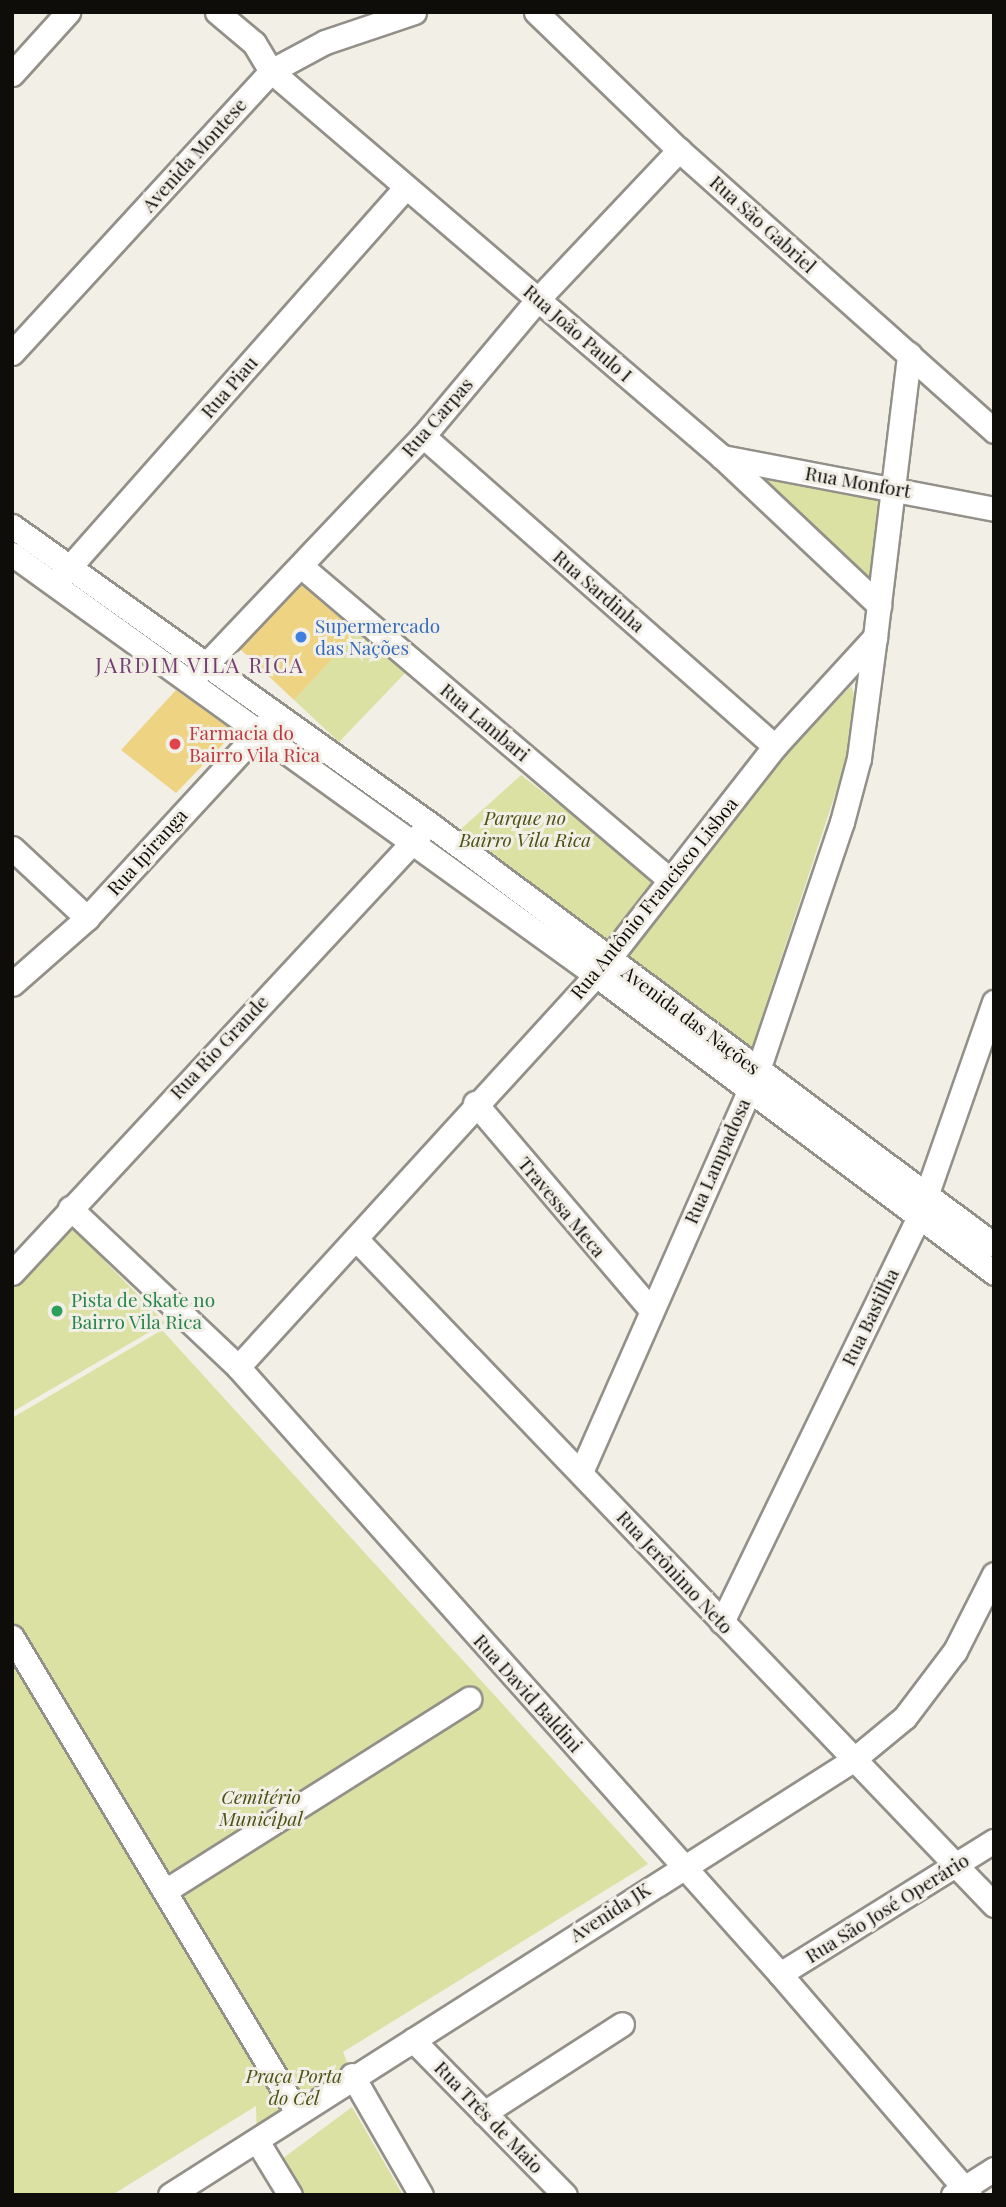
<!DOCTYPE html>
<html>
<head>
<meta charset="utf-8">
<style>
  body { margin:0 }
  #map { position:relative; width:1006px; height:2207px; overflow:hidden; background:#f2efe7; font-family:"Playfair Display",serif }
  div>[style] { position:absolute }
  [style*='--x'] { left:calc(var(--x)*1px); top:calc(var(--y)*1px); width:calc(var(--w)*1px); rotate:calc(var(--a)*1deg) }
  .green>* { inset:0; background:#dae1a3 }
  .building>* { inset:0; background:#eed382 }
  .roads { filter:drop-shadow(2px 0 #939089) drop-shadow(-2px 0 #939089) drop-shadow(0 2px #939089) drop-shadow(0 -2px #939089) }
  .minor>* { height:23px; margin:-11.5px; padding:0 11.5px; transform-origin:11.5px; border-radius:11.5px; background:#fff }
  .dots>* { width:19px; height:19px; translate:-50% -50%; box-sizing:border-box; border:4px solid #f2efe7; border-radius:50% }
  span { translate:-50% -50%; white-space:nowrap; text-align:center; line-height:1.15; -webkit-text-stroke:6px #f2efe7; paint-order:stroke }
  .street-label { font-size:19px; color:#0e0d0a }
  .shop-label { font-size:19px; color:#366cbe }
  .left { translate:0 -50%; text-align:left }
  .health-label { font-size:19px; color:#be3a42 }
  .park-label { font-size:19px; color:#4c5114; font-style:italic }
  .leisure-label { font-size:19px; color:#27864d }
  .neighbourhood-label { font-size:21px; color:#734071; letter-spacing:2px }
  .frame { position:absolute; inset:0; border:14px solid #0e0d0a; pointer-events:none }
</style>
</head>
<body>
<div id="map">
  <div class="green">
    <div style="clip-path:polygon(755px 476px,882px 499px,870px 584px)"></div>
    <div style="clip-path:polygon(362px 626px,407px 671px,339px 742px,294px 700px)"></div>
    <div style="clip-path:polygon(851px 686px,857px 704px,848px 755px,751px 1050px,623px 955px,783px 758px)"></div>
    <div style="clip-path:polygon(521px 775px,655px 879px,608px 941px,461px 829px)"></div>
    <div style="clip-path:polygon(69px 1224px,165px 1323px,12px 1412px,12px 1286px)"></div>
    <div style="clip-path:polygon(162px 1330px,648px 1864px,343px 2052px,352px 2075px,257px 2141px,256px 2106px,112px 2195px,12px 2195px,12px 1418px)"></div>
    <div style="clip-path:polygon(352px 2107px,403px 2195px,298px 2195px,278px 2162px)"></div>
  </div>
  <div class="building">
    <div style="clip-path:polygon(301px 585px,357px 632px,294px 700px,240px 649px)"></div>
    <div style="clip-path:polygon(176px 690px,229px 728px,229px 738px,176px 793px,121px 750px)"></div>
  </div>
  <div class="roads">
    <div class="minor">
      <div style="--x:217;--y:12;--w:48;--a:40"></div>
      <div style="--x:254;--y:43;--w:33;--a:59"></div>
      <div style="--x:271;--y:71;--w:594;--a:40.56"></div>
      <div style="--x:722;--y:457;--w:216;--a:43.3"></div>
      <div style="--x:536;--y:12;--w:199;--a:44"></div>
      <div style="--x:679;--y:150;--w:422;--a:41.7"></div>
      <div style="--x:12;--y:74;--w:84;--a:-47.9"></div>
      <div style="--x:12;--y:353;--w:383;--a:-47.4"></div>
      <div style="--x:271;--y:71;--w:61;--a:-28.2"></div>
      <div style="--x:325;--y:42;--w:94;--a:-18.6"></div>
      <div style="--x:423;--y:436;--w:469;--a:41.4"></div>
      <div style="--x:722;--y:457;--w:277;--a:10.8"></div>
      <div style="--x:12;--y:526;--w:515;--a:35.51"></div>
      <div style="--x:431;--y:825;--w:702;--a:36.72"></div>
      <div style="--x:12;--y:554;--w:720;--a:35.79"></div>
      <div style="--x:596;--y:975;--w:497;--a:36.8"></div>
      <div style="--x:301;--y:566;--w:483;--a:40.4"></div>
      <div style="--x:59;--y:579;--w:522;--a:-48.49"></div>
      <div style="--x:198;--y:673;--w:327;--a:-46.5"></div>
      <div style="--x:423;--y:436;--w:180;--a:-50"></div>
      <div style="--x:539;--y:298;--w:204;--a:-46.6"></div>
      <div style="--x:12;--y:848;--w:103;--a:43"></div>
      <div style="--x:12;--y:984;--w:100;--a:-41.3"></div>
      <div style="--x:87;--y:918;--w:268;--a:-47.3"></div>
      <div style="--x:475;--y:1103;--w:272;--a:49.6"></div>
      <div style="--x:70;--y:1208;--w:231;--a:43.4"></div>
      <div style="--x:238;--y:1367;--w:814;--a:48.24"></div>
      <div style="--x:780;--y:1974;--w:291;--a:49.3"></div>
      <div style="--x:357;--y:1240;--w:921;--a:46.23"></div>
      <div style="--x:12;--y:1273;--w:599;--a:-47.1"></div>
      <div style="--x:238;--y:1367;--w:531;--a:-47.6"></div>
      <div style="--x:596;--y:975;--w:291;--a:-52"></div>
      <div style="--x:775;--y:746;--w:148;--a:-47.5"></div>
      <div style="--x:875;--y:637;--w:285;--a:-83.1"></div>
      <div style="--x:581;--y:1472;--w:439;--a:-66.2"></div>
      <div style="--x:758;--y:1070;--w:262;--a:-71.3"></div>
      <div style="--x:842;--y:822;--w:66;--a:-75.1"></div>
      <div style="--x:859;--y:758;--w:122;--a:-82.5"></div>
      <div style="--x:722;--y:1622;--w:448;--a:-64.1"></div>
      <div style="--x:918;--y:1219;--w:230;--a:-70.7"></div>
      <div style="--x:12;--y:1637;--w:554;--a:59.04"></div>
      <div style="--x:165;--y:1891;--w:360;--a:-32.3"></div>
      <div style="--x:780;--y:1974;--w:252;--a:-31.9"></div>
      <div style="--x:413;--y:2040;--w:217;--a:45.6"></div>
      <div style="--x:352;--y:2075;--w:138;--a:60.1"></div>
      <div style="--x:484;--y:2113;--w:164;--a:-32.8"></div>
      <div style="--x:257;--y:2141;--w:63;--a:58.6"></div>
      <div style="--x:170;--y:2195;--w:810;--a:-32.49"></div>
      <div style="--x:853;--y:1760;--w:67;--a:-39.6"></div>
      <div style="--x:905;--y:1717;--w:83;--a:-52.9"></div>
      <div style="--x:955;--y:1651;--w:86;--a:-63.1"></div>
      <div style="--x:953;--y:2195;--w:49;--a:-32.4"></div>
    </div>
  </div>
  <div class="dots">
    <div style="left:301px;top:637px;background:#3f7fe0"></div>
    <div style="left:175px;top:744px;background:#e0444e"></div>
    <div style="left:57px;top:1311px;background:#2e9e5b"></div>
  </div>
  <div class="street-label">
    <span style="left:194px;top:155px;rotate:-48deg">Avenida Montese</span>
    <span style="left:763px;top:224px;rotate:42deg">Rua São Gabriel</span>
    <span style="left:578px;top:333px;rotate:41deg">Rua João Paulo I</span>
    <span style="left:229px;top:387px;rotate:-49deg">Rua Piau</span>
    <span style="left:437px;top:417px;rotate:-49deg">Rua Carpas</span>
    <span style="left:858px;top:482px;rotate:10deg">Rua Monfort</span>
    <span style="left:599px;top:591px;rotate:41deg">Rua Sardinha</span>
    <span style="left:485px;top:722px;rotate:40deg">Rua Lambari</span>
    <span style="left:147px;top:852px;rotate:-48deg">Rua Ipiranga</span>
    <span style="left:654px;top:898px;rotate:-51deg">Rua Antônio Francisco Lisboa</span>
    <span style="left:691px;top:1020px;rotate:37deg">Avenida das Nações</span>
    <span style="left:219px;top:1047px;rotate:-47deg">Rua Rio Grande</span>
    <span style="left:717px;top:1161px;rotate:-66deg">Rua Lampadosa</span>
    <span style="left:562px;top:1207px;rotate:50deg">Travessa Meca</span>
    <span style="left:870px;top:1317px;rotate:-64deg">Rua Bastilha</span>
    <span style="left:675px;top:1572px;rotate:47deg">Rua Jerônimo Neto</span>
    <span style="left:528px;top:1693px;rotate:48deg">Rua David Baldini</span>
    <span style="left:887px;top:1908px;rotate:-32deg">Rua São José Operário</span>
    <span style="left:610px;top:1912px;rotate:-33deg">Avenida JK</span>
    <span style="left:489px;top:2117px;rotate:46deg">Rua Três de Maio</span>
  </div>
  <div class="shop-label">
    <span class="left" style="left:315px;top:637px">Supermercado<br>das Nações</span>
  </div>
  <div class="health-label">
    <span class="left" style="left:189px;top:744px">Farmacia do<br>Bairro Vila Rica</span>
  </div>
  <div class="park-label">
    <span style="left:525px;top:829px">Parque no<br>Bairro Vila Rica</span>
    <span style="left:261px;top:1808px">Cemitério<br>Municipal</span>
    <span style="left:294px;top:2087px">Praça Porta<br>do Cel</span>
  </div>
  <div class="leisure-label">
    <span class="left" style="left:71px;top:1311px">Pista de Skate no<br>Bairro Vila Rica</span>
  </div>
  <div class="neighbourhood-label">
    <span style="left:200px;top:664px">JARDIM VILA RICA</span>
  </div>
  <div class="frame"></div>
</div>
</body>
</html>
